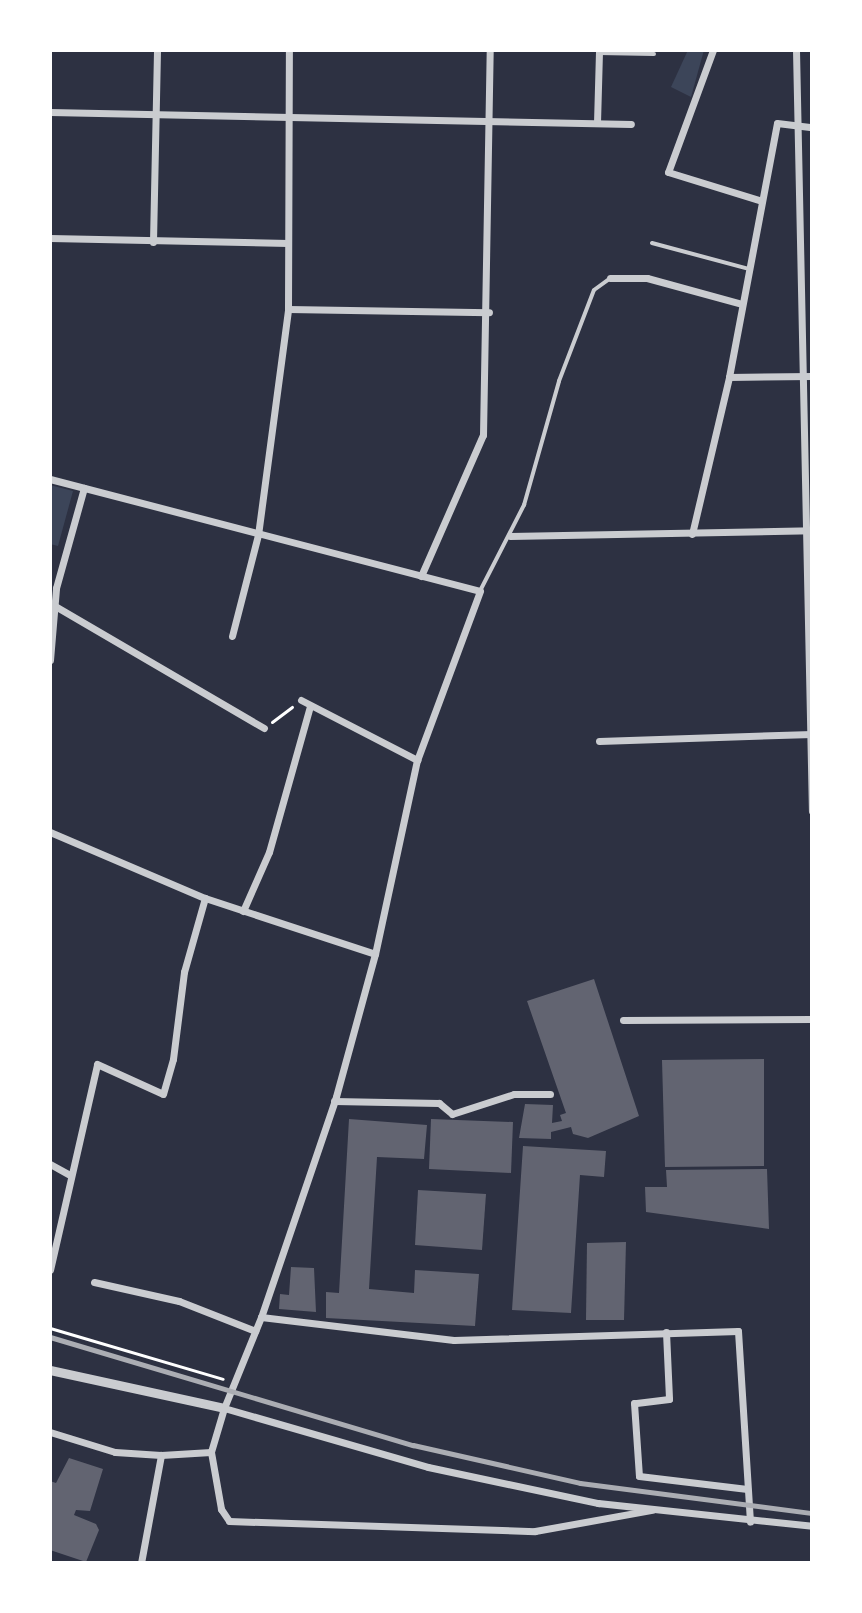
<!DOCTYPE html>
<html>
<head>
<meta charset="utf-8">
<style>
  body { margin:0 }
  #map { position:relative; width:862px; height:1613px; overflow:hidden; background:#2d3142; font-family:"Source Sans 3",sans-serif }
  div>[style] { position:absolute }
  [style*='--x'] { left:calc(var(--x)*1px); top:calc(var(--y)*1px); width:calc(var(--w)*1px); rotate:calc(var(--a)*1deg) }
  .green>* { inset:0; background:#3c4559 }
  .building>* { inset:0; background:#626471 }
  .path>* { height:3px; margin:-1.5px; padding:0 1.5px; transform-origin:1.5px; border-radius:1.5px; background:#fff }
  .service>* { height:4px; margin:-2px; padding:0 2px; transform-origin:2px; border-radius:2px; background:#caccd0 }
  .minor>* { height:7px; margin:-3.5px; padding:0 3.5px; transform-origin:3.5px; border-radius:3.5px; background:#caccd0 }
  .tertiary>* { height:9px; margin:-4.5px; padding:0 4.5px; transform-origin:4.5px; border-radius:4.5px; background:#caccd0 }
  .rail>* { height:5px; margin:-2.5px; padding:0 2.5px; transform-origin:2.5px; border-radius:2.5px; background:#abadb3 }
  span { translate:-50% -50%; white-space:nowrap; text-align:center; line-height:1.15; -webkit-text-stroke:6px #fff; paint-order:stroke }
  .frame { position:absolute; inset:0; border:52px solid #fff; pointer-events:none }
</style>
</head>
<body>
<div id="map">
  <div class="green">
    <div style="clip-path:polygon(688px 50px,704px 50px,691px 97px,671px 87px)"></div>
    <div style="clip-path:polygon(50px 485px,73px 491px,58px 546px,50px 544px)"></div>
  </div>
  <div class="building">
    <div style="clip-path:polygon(594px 979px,639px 1116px,588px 1138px,573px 1134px,571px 1127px,551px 1132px,551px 1139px,519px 1138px,525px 1104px,553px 1105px,552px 1123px,562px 1121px,560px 1115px,566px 1113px,527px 1001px)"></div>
    <div style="clip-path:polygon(764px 1059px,764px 1166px,665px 1167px,662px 1060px)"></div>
    <div style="clip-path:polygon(349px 1119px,427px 1125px,424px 1159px,377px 1157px,369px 1289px,414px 1293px,415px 1270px,479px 1274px,475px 1326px,326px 1318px,326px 1292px,339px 1293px)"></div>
    <div style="clip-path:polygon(431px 1119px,513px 1122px,511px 1173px,429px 1169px)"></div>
    <div style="clip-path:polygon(523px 1146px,606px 1151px,604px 1177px,580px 1175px,571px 1313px,512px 1310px)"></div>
    <div style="clip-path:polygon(767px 1169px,769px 1229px,646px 1212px,645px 1187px,667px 1187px,666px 1170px)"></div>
    <div style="clip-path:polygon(418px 1190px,486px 1194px,482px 1250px,415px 1245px)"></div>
    <div style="clip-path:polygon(626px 1242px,624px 1320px,586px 1320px,587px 1243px)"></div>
    <div style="clip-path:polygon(291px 1267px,314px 1268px,316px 1312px,279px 1309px,280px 1294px,289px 1295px)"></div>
    <div style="clip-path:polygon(69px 1458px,103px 1469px,90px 1511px,76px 1510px,74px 1515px,96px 1524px,99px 1530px,86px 1562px,50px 1550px,50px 1481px,56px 1483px)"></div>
  </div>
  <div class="path">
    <div style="--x:272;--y:722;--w:25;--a:-37"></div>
    <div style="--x:50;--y:1328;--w:180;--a:16.4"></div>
  </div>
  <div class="service">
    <div style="--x:599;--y:53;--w:55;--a:1"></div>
    <div style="--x:652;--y:243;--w:100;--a:15"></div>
    <div style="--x:480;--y:591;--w:97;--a:-62.9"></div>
    <div style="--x:524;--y:505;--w:129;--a:-74.2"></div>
    <div style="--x:559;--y:381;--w:97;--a:-69"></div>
    <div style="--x:594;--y:290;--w:19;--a:-36"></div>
  </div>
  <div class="minor">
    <div style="--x:713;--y:50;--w:130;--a:110.2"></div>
    <div style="--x:668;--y:172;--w:98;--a:17.1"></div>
    <div style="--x:796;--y:50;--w:761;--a:88.8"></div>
    <div style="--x:50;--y:112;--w:581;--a:1.18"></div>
    <div style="--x:597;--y:123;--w:73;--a:-88.4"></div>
    <div style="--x:50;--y:238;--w:238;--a:1.2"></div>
    <div style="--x:153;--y:242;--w:192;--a:-88.8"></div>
    <div style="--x:610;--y:278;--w:37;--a:0"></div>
    <div style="--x:647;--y:278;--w:98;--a:15.3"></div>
    <div style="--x:288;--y:309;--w:201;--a:0.9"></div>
    <div style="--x:729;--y:377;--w:83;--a:-0.7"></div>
    <div style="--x:50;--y:479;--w:444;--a:14.6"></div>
    <div style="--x:480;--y:591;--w:180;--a:110.4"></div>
    <div style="--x:417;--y:760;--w:198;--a:102.2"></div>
    <div style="--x:375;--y:954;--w:148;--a:105.3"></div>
    <div style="--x:336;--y:1097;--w:232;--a:108.8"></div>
    <div style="--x:261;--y:1317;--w:98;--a:112.1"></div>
    <div style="--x:224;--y:1408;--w:46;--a:106.5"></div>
    <div style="--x:211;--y:1452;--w:58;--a:80"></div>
    <div style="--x:221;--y:1509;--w:14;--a:56"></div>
    <div style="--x:229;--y:1521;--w:306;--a:1.9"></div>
    <div style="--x:535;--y:1531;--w:119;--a:-10.2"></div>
    <div style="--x:692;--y:534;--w:161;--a:-76.7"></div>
    <div style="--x:729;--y:377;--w:258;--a:-79.3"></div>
    <div style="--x:777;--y:123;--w:35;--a:7"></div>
    <div style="--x:510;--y:536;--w:302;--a:-1.1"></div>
    <div style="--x:421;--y:576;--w:154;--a:-66.3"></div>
    <div style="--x:483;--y:435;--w:385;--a:-89"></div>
    <div style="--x:55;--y:606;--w:242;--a:30.3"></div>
    <div style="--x:232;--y:636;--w:104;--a:-75.6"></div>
    <div style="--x:258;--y:535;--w:228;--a:-82.4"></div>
    <div style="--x:288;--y:309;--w:259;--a:-89.8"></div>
    <div style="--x:50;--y:660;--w:72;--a:-85.2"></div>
    <div style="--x:56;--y:588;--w:104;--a:-74.4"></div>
    <div style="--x:301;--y:700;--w:131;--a:27.3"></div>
    <div style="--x:599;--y:741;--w:213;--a:-1.9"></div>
    <div style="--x:50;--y:832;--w:168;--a:23.1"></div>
    <div style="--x:205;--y:898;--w:179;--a:18.2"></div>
    <div style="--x:243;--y:911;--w:64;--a:-66.2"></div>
    <div style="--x:269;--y:852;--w:152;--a:-74.3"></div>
    <div style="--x:623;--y:1020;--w:189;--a:-0.3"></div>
    <div style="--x:334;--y:1101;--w:105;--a:1.1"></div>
    <div style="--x:439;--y:1103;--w:17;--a:40"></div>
    <div style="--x:452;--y:1114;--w:65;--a:-17.9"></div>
    <div style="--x:514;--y:1094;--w:36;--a:0"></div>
    <div style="--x:50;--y:1164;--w:23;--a:29"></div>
    <div style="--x:50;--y:1270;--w:211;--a:-77.1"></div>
    <div style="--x:97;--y:1064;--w:72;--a:24.4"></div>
    <div style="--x:163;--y:1094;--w:36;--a:-74"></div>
    <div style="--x:173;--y:1059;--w:88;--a:-82.8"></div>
    <div style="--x:184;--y:972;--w:77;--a:-74.2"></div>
    <div style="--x:94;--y:1282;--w:87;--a:12.6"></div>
    <div style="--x:179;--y:1301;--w:82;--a:21.5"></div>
    <div style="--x:261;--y:1317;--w:194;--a:6.8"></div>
    <div style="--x:454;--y:1340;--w:284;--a:-1.8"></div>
    <div style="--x:738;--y:1331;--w:191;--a:86.4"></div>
    <div style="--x:666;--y:1332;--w:67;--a:87.4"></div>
    <div style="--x:669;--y:1399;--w:35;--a:173"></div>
    <div style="--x:634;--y:1403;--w:73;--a:86.1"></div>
    <div style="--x:639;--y:1476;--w:109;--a:6.9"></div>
    <div style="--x:224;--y:1408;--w:212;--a:16.1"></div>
    <div style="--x:428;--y:1467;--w:174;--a:12"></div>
    <div style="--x:598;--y:1503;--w:215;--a:6.1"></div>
    <div style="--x:50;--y:1432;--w:68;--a:17.1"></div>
    <div style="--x:115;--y:1452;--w:46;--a:3.7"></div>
    <div style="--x:141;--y:1563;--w:110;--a:-79.5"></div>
    <div style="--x:161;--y:1455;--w:50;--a:-3.4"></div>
  </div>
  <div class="tertiary">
    <div style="--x:50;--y:1370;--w:178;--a:12.3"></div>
  </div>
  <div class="rail">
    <div style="--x:50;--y:1337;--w:379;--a:16.6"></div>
    <div style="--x:413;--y:1445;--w:171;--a:12.8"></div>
    <div style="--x:580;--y:1483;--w:234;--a:7.4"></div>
  </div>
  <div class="frame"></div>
</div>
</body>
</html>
